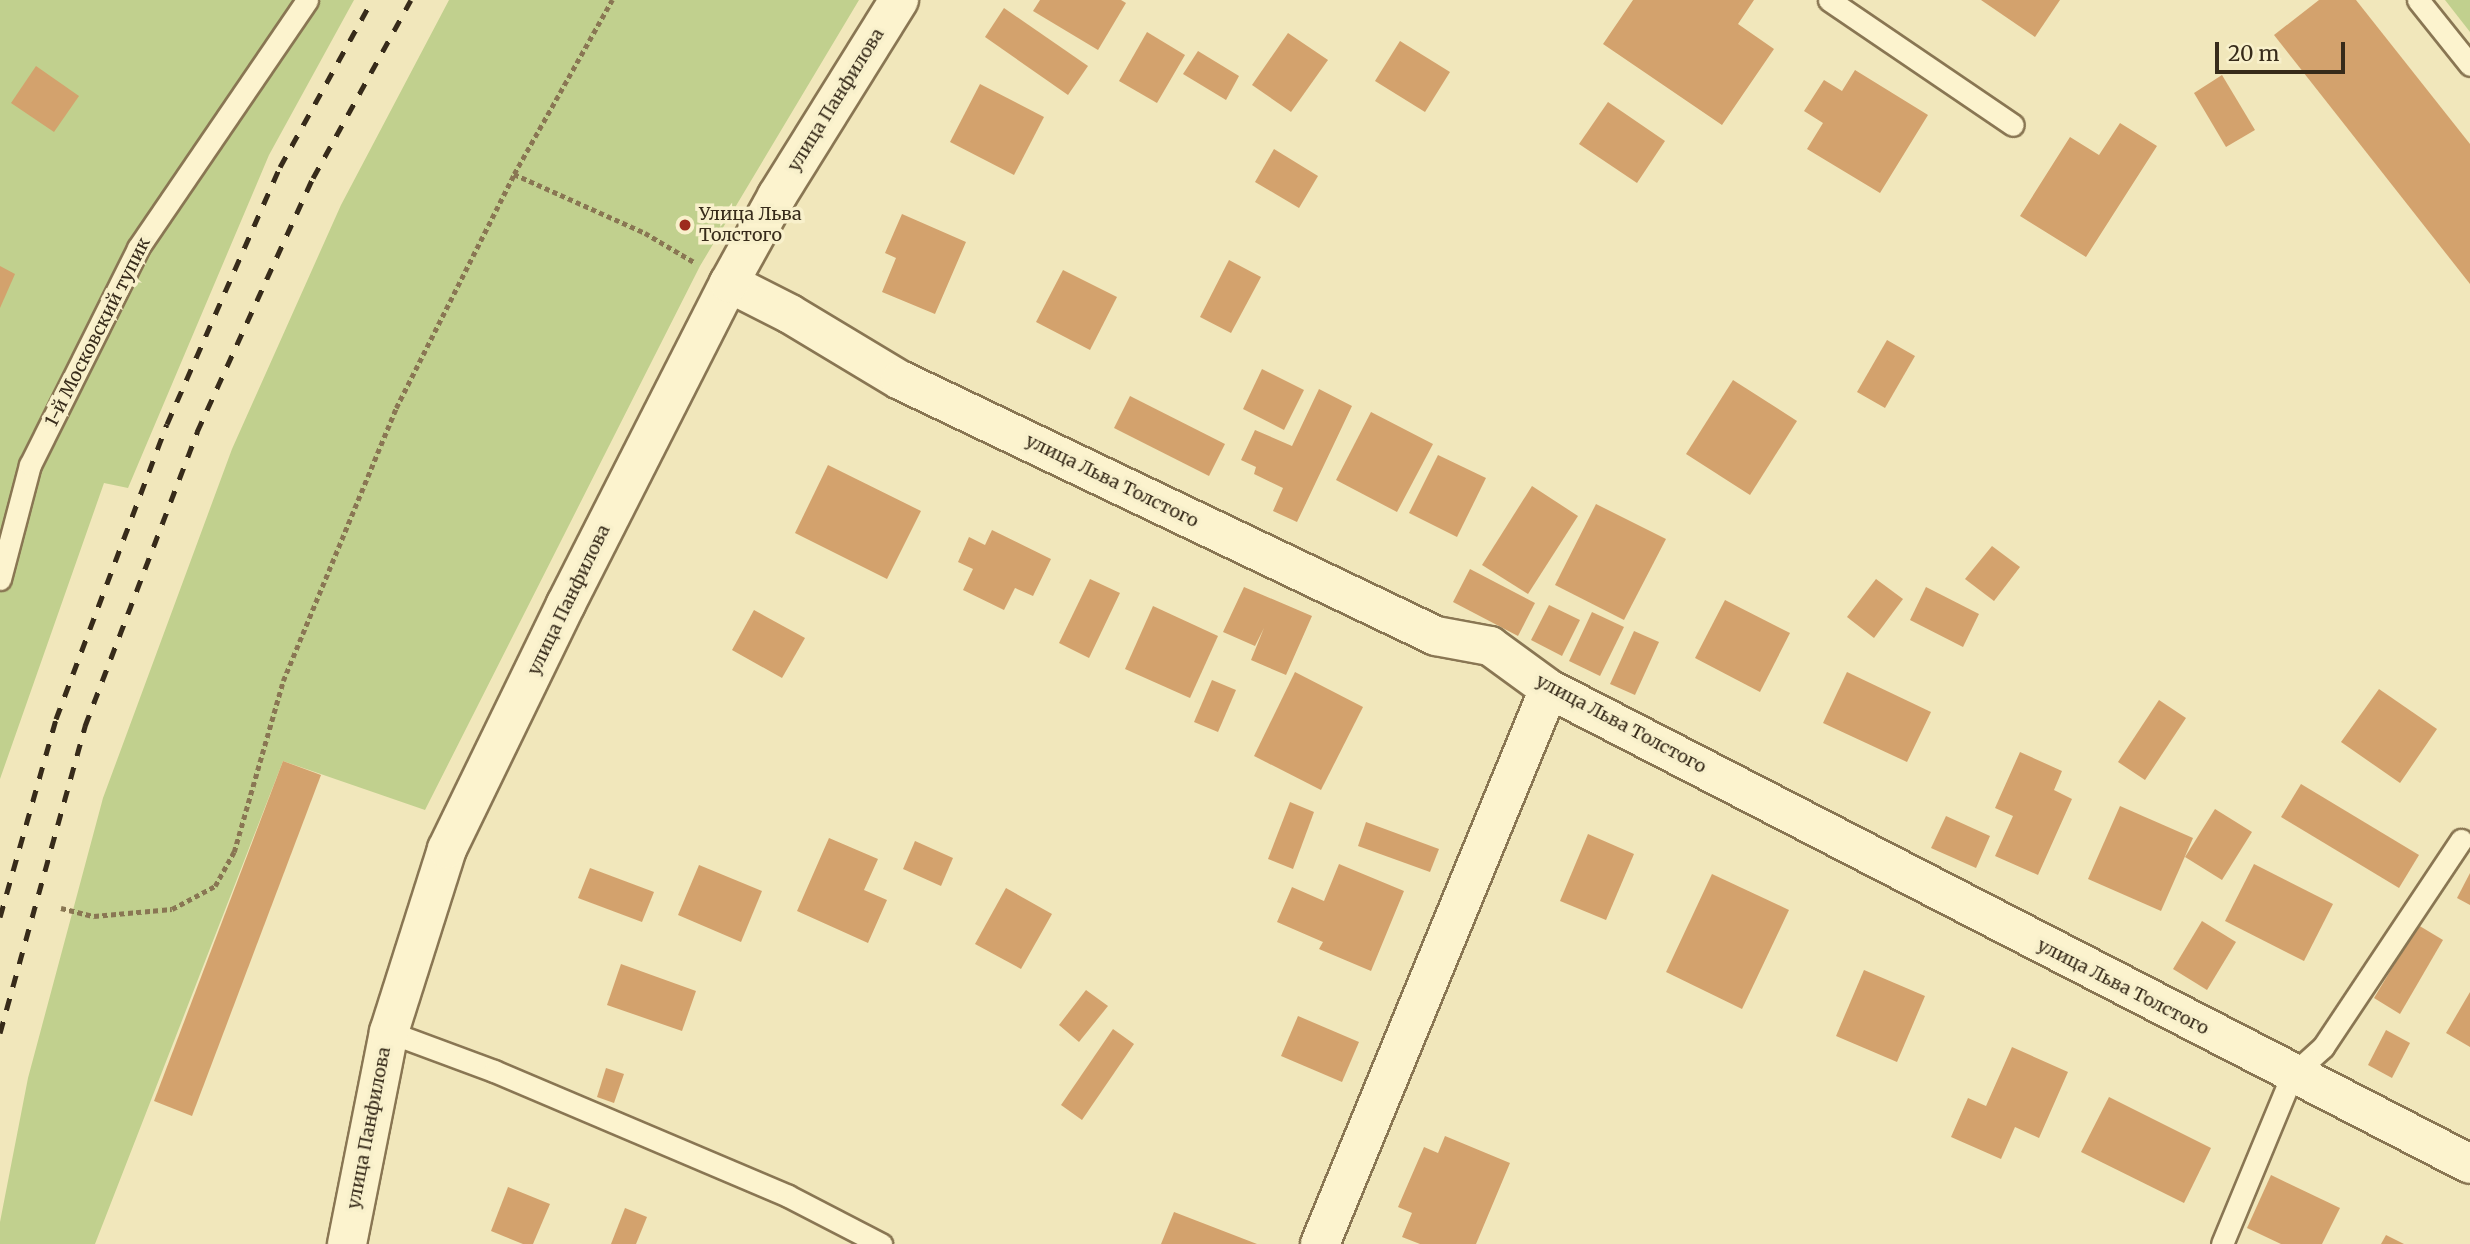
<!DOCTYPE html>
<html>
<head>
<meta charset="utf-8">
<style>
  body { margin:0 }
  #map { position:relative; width:2470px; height:1244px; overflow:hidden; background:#f1e7bb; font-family:Merriweather,serif }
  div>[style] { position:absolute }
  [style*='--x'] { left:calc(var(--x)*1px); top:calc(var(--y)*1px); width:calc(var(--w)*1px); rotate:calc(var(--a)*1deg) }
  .green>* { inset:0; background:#c1d08e }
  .building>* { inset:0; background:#d3a26d }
  .path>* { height:4.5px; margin-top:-2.25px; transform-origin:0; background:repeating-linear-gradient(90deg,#897653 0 5px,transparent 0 8.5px) }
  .roads { filter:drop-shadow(2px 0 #897653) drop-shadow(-2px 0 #897653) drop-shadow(0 2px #897653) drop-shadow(0 -2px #897653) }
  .service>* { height:21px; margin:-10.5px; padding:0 10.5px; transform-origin:10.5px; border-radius:10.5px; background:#fcf3ce }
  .minor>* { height:38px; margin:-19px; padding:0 19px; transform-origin:19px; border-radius:19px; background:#fcf3ce }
  .secondary>* { height:38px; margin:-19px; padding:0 19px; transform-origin:19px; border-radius:19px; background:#fcf3ce }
  .rail>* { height:5px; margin-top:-2.5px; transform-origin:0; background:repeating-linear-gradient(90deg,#372b1a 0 12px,transparent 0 24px) }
  .dots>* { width:19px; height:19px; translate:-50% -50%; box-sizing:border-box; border:4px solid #f8f0cb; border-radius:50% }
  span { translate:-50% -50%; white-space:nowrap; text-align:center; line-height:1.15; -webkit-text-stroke:7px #f8f0cb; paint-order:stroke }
  .street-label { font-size:18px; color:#372b1a }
  .poi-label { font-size:18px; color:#372b1a }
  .left { translate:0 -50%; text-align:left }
  .scale { position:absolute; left:2215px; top:42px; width:130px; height:32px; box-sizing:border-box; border:4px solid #372b1a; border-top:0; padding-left:9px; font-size:21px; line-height:24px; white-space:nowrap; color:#372b1a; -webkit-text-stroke:5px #f8f0cb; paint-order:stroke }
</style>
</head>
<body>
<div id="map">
  <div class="green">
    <div style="clip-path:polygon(0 0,354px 0,269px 155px,128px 488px,104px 483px,0 779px)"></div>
    <div style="clip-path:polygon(449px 0,859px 0,700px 266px,425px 810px,283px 761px,95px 1244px,0 1244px,0 1222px,28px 1078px,103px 798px,232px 449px,341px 205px)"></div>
    <div style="clip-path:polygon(2445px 0,2470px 0,2470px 32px)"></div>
  </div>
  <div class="building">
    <div style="clip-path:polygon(1040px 0,1121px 0,1126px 3px,1098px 50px,1033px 11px)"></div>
    <div style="clip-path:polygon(1633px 0,1754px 0,1738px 24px,1774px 49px,1722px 125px,1603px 44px)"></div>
    <div style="clip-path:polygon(1981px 0,2060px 0,2035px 37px)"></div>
    <div style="clip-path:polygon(2319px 0,2356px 0,2470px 144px,2470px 284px,2274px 35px)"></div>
    <div style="clip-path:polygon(1004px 8px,1088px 66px,1068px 95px,985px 37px)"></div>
    <div style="clip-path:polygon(1147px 32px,1185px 55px,1157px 103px,1119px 81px)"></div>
    <div style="clip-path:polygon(1288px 33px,1328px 60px,1291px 112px,1252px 85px)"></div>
    <div style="clip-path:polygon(1400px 41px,1450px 72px,1425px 112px,1375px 81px)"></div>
    <div style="clip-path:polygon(1198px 51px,1239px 76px,1226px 100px,1183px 74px)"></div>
    <div style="clip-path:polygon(36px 66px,79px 96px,54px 132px,11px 103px)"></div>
    <div style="clip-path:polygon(1855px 70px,1928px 115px,1880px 193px,1807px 149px,1823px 123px,1804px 111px,1824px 80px,1842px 91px)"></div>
    <div style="clip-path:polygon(2222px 75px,2255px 130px,2226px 147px,2194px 93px)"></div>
    <div style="clip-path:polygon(980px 84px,1044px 117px,1014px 175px,950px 142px)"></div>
    <div style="clip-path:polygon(1608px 102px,1665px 141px,1637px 183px,1579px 144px)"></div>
    <div style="clip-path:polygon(2120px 123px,2157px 146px,2086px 257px,2020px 216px,2070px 137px,2099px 155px)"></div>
    <div style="clip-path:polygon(1274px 149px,1318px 176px,1299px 208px,1255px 182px)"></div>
    <div style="clip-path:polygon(902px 214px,966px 242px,935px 314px,882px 292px,896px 258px,885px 253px)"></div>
    <div style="clip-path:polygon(1229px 260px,1261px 277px,1231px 333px,1200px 317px)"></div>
    <div style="clip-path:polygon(0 266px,15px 274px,0 308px)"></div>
    <div style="clip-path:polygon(1063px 270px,1117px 297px,1090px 350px,1036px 322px)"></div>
    <div style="clip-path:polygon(1887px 340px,1915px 356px,1885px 408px,1857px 392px)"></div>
    <div style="clip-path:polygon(1262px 369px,1304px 390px,1284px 430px,1243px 409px)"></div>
    <div style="clip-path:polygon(1733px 380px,1797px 421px,1750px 495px,1686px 454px)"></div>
    <div style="clip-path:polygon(1319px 389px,1352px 406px,1297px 522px,1273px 511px,1283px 488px,1254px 474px,1256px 467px,1241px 460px,1255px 430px,1292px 446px)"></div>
    <div style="clip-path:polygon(1130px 396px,1225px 444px,1209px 476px,1114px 428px)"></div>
    <div style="clip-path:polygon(1371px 412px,1433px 444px,1397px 512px,1336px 480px)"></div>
    <div style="clip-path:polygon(1438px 455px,1486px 478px,1457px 537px,1409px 513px)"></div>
    <div style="clip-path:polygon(828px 465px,921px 511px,887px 579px,795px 533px)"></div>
    <div style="clip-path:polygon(1532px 486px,1578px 516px,1528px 594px,1482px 565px)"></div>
    <div style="clip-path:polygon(1596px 504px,1666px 539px,1624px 620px,1555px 585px)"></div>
    <div style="clip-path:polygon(992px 530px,1051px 559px,1033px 596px,1015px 588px,1004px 610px,963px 590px,973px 569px,958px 562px,969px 537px,985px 545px)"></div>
    <div style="clip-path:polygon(1992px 546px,2020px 567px,1994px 601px,1965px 579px)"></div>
    <div style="clip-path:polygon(1470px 569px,1535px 603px,1518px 636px,1453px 602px)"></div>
    <div style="clip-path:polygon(1090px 579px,1120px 593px,1089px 658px,1059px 643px)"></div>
    <div style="clip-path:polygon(1876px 579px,1903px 599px,1874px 638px,1847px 617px)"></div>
    <div style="clip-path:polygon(1244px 587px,1312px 616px,1286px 675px,1251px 660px,1264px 628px,1255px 646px,1223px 632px)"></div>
    <div style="clip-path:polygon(1926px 587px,1979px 614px,1963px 647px,1910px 620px)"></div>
    <div style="clip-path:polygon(1725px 600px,1790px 633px,1760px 692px,1695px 658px)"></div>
    <div style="clip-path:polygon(1549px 605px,1580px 620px,1562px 656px,1531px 640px)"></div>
    <div style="clip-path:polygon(1153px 606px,1218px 636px,1190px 698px,1125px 669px)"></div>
    <div style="clip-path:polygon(754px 610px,805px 638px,782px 678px,732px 650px)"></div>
    <div style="clip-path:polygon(1592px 612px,1624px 627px,1600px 676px,1569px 661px)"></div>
    <div style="clip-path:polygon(1634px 631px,1659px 642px,1635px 695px,1610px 684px)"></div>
    <div style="clip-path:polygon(1295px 672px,1363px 707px,1321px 790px,1254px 756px)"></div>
    <div style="clip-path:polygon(1847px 672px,1931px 712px,1907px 762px,1823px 723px)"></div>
    <div style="clip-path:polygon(1212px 680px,1236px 690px,1218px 732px,1194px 722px)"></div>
    <div style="clip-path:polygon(2379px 689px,2437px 729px,2400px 783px,2341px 742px)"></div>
    <div style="clip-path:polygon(2159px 700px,2186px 718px,2145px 780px,2118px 762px)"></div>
    <div style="clip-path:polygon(2020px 752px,2062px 771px,2054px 790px,2072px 799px,2038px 875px,1995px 856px,2013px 816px,1995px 808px)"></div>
    <div style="clip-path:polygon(283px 761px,321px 775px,192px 1116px,154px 1101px)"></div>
    <div style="clip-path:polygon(2301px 784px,2419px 855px,2399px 888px,2281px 817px)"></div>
    <div style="clip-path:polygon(1290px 802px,1314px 812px,1293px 869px,1268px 859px)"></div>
    <div style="clip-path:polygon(2120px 806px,2193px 838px,2161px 911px,2088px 879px)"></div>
    <div style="clip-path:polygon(2215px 809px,2252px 832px,2222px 880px,2185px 857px)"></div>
    <div style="clip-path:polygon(1946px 816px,1990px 836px,1976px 868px,1931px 848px)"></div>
    <div style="clip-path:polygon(1366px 822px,1439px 849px,1430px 872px,1358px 846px)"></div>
    <div style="clip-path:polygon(1588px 834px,1634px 854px,1606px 920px,1560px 901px)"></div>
    <div style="clip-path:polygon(829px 838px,878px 859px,864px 890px,887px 900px,868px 943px,797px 911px)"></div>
    <div style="clip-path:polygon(915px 841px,953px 858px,941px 886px,903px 869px)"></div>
    <div style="clip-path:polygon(1339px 864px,1404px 891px,1371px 971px,1319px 949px,1323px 942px,1277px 922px,1292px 887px,1324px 901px)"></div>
    <div style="clip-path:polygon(2254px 864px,2333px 904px,2304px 961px,2225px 921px)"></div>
    <div style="clip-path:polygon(699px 865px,762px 891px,741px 942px,678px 915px)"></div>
    <div style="clip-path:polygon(590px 868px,654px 892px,642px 922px,578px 898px)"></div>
    <div style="clip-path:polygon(2470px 873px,2470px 905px,2457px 898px)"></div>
    <div style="clip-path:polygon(1712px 874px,1789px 910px,1742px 1009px,1666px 972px)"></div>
    <div style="clip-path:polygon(1006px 888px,1052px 914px,1021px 969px,975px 944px)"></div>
    <div style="clip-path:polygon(2202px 921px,2236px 942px,2207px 990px,2173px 969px)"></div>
    <div style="clip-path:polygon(2418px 925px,2443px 940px,2400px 1014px,2374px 998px)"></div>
    <div style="clip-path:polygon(621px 964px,696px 991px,682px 1031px,607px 1005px)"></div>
    <div style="clip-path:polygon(1864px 970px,1925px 996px,1897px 1062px,1836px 1036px)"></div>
    <div style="clip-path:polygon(1086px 990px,1108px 1006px,1079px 1042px,1059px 1025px)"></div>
    <div style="clip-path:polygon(2470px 992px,2470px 1047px,2446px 1033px)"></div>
    <div style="clip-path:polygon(1298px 1016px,1359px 1042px,1342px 1082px,1281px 1056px)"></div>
    <div style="clip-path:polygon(1113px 1029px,1134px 1044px,1082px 1120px,1061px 1105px)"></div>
    <div style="clip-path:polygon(2386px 1030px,2410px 1043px,2392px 1078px,2368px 1065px)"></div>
    <div style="clip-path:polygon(2012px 1047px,2068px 1072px,2039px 1138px,2015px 1127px,2001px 1159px,1951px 1137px,1968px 1098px,1986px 1106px)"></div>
    <div style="clip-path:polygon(606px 1068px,624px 1074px,614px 1103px,597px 1097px)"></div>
    <div style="clip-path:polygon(2109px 1097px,2211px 1148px,2184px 1203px,2081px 1152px)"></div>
    <div style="clip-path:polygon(1445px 1136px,1510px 1163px,1476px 1244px,1420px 1244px,1402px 1237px,1412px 1213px,1398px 1207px,1424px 1147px,1438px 1153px)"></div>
    <div style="clip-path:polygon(2271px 1175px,2340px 1208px,2322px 1244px,2281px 1244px,2247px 1228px)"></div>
    <div style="clip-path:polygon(508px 1187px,550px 1204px,533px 1244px,523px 1244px,491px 1231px)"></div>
    <div style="clip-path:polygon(625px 1208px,647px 1217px,636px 1244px,611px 1244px)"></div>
    <div style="clip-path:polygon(1174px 1212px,1257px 1244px,1161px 1244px)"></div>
    <div style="clip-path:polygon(2386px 1235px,2404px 1244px,2381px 1244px)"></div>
  </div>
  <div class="path">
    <div style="--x:514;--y:174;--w:144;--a:24.2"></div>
    <div style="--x:645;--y:233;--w:57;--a:30.6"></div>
    <div style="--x:61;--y:908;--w:34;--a:14"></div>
    <div style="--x:94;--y:916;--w:78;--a:-5.1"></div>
    <div style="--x:172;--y:909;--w:49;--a:-28.1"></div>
    <div style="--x:215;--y:886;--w:39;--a:-61"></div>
    <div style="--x:234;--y:852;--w:178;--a:-74"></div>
    <div style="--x:283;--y:681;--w:295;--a:-67.5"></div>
    <div style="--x:396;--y:408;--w:262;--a:-63.2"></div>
    <div style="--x:514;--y:174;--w:200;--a:-60.6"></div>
  </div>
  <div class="roads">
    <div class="service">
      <div style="--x:1829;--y:0;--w:222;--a:34.2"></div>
      <div style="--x:2418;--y:0;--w:83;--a:51.3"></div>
      <div style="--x:0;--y:579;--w:118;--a:-75.3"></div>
      <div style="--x:30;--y:465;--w:242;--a:-63.5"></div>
      <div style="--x:138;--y:248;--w:300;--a:-55.7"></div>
      <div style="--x:389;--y:1032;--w:112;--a:20.4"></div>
      <div style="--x:494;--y:1071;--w:319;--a:23"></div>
      <div style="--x:788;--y:1196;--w:105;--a:27.3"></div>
      <div style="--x:2222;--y:1244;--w:183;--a:-67.5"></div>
      <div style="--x:2292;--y:1075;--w:42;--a:-42.1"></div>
      <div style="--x:2323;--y:1047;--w:249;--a:-56.3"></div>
    </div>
    <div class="minor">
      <div style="--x:729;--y:283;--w:68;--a:26.9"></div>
      <div style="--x:790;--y:314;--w:128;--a:31"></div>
      <div style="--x:900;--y:380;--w:594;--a:25.53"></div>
      <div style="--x:1436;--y:636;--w:55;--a:10.5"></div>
      <div style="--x:1490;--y:646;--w:73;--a:36.1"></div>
      <div style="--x:1549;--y:689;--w:1036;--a:27.28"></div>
      <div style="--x:1320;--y:1244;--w:600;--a:-67.58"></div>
    </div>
    <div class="secondary">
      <div style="--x:347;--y:1244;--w:216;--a:-78.8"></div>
      <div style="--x:389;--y:1032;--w:192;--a:-72.4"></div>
      <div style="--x:447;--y:849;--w:272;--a:-64.1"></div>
      <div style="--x:566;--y:604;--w:360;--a:-63.1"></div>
      <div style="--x:729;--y:283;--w:99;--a:-61.1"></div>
      <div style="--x:777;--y:196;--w:231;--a:-58.1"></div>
    </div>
  </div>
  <div class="rail">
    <div style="--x:0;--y:917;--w:206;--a:-74.2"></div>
    <div style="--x:56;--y:719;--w:315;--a:-69.4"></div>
    <div style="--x:167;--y:424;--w:281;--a:-66.3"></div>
    <div style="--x:280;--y:167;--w:191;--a:-61.1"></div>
    <div style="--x:0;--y:1033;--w:319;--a:-74.5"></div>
    <div style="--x:85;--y:726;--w:315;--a:-69.1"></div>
    <div style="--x:197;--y:432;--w:279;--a:-65.5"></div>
    <div style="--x:313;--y:178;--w:203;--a:-61.2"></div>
  </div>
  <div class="dots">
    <div style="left:685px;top:225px;background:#9d2b1e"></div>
  </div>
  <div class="street-label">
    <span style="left:836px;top:100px;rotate:-58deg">улица Панфилова</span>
    <span style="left:98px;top:332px;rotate:-63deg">1-й Московский тупик</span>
    <span style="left:1112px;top:481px;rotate:26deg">улица Льва Толстого</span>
    <span style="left:569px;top:600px;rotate:-64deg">улица Панфилова</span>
    <span style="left:1621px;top:724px;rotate:28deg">улица Льва Толстого</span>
    <span style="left:2123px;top:987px;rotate:27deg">улица Льва Толстого</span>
    <span style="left:369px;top:1128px;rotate:-79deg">улица Панфилова</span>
  </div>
  <div class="poi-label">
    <span class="left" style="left:699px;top:225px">Улица Льва<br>Толстого</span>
  </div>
  <div class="scale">20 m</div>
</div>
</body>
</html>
